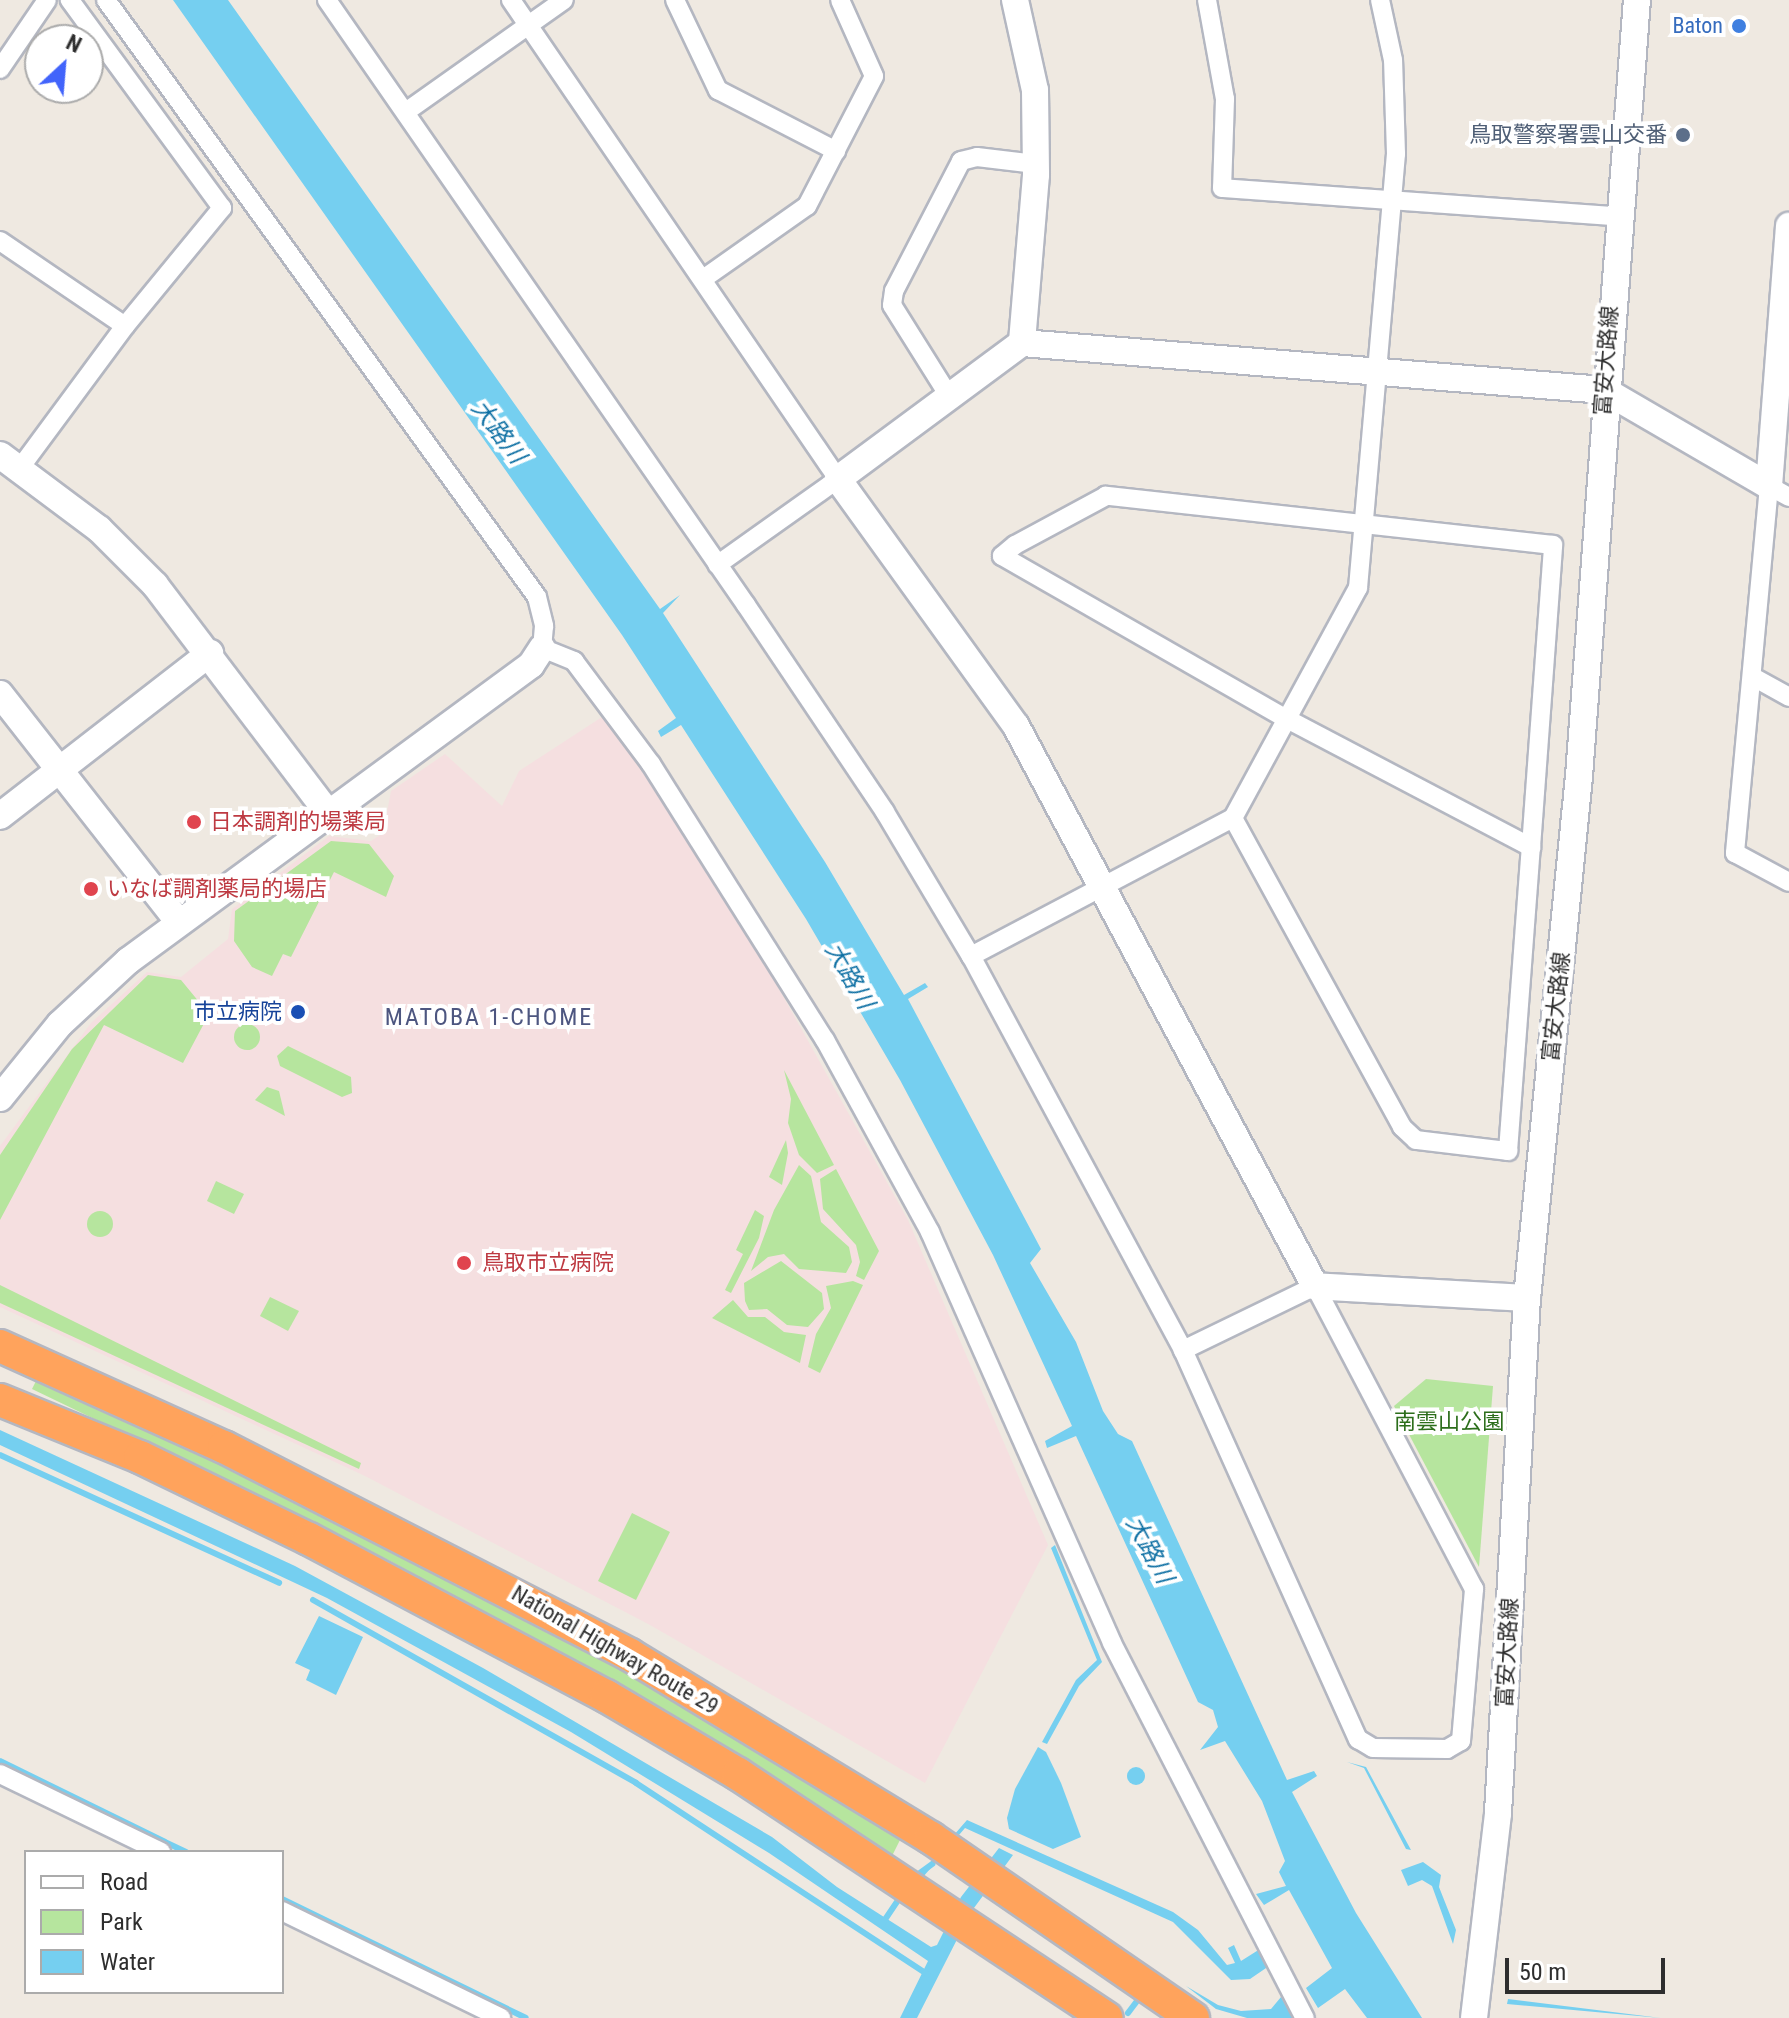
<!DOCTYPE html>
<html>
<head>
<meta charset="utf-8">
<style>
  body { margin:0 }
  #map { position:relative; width:1789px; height:2018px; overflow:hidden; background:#efe9e1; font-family:"Roboto Condensed","Noto Sans JP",sans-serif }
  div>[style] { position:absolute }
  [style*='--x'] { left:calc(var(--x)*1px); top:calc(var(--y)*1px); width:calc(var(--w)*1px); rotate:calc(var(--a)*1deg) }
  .medical>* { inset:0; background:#f5dfe0 }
  .green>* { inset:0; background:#b6e59e }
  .round { border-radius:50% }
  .water>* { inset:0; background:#75cff0 }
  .stream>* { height:6px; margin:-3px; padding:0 3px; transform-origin:3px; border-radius:3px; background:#75cff0 }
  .roads { filter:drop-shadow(2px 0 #b4b7c1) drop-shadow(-2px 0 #b4b7c1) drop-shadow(0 2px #b4b7c1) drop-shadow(0 -2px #b4b7c1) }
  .street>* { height:18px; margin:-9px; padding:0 9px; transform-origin:9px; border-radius:9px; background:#fff }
  .secondary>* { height:26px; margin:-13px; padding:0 13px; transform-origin:13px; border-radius:13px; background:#fff }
  .highway>* { height:32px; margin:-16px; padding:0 16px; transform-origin:16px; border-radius:16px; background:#ffa35c }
  .dots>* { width:22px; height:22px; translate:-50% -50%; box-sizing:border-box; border:4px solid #fff; border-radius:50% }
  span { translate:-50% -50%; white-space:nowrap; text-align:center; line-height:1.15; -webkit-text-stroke:8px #fff; paint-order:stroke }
  .shop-label { font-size:22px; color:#366cbe }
  .right { translate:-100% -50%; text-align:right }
  .service-label { font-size:22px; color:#4e5e75 }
  .street-label { font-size:22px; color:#2e2e2e }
  .health-label { font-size:22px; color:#be3a42 }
  .left { translate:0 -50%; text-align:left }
  .transit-label { font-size:22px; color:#164399 }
  .park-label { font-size:22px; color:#2c6e1b }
  .water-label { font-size:24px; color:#0d6fa3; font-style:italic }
  .neighbourhood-label { font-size:24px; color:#4d5680; letter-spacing:2px }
  .legend { position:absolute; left:24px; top:1850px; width:260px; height:144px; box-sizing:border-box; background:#fff; border:2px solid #ababab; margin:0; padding:10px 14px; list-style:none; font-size:24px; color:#2e2e2e }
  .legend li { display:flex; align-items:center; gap:16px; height:40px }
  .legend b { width:40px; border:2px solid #ababab }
  .north { position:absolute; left:24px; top:24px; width:80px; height:80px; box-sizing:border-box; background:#fff; border:2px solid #ababab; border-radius:50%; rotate:26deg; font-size:22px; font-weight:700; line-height:32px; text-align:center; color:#2e2e2e }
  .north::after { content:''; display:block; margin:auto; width:28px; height:36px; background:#4264fb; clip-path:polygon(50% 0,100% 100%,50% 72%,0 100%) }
  .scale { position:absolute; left:1505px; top:1958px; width:160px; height:36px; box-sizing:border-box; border:4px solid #2e2e2e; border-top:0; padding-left:10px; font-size:24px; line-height:28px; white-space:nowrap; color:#2e2e2e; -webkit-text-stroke:6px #fff; paint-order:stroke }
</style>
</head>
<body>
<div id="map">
  <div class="medical">
    <div style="clip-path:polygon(602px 717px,645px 773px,759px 953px,908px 1220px,1048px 1545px,925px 1783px,650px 1625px,365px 1476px,0 1307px,0 1146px,91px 1023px,147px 972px,181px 977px,228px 939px,232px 909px,329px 836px,371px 841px,383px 833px,391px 791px,445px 754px,502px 806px,519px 771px)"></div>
  </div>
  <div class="green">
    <div style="clip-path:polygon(331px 841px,369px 844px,394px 876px,386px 897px,334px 872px,291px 957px,283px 954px,272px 976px,252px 967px,234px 941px,235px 911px)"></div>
    <div style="clip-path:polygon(148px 975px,181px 980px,209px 1014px,183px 1063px,104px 1025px,0 1220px,0 1155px,72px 1049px)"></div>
    <div class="round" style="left:234px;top:1024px;width:26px;height:26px"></div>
    <div style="clip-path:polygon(288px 1046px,351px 1077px,352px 1093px,342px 1097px,280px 1066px,277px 1056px)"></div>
    <div style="clip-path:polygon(784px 1070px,834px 1165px,817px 1173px,799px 1155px,788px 1123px,791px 1099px)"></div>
    <div style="clip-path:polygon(267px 1087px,279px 1091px,285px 1116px,255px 1100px)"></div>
    <div style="clip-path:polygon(786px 1140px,788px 1153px,782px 1185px,769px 1177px)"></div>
    <div style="clip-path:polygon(799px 1165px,811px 1176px,821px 1222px,849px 1247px,852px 1262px,846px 1273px,799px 1269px,784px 1254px,768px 1257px,751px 1271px,774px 1210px)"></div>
    <div style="clip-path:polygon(836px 1169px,879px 1251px,864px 1280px,856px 1276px,860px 1262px,856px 1245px,823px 1209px,820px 1179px)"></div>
    <div style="clip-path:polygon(216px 1181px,244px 1194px,234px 1214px,207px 1201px)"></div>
    <div style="clip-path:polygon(755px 1210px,764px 1216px,759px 1238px,731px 1293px,725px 1290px,743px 1254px,736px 1250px)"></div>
    <div class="round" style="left:87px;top:1211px;width:26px;height:26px"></div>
    <div style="clip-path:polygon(781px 1261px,822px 1293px,824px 1309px,808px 1327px,787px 1325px,767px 1309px,749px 1310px,745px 1301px,744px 1283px)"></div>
    <div style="clip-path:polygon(853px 1281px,863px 1285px,820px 1373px,808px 1367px,816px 1334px,831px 1308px,826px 1286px)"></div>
    <div style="clip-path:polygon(0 1285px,361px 1463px,359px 1469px,0 1303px)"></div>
    <div style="clip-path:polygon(270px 1297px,299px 1311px,288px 1331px,260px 1316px)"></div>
    <div style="clip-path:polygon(733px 1300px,748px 1317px,765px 1317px,784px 1332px,806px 1335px,800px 1363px,712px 1318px)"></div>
    <div style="clip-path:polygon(1426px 1379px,1493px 1386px,1479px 1567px,1394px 1406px)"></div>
    <div style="clip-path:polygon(36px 1381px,106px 1406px,249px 1473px,616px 1663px,902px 1836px,892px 1856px,716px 1744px,538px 1643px,392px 1562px,32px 1389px)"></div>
    <div style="clip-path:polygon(632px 1513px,670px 1532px,636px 1600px,598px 1581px)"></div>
  </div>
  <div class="water">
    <div style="clip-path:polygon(173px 0,228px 0,660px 609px,680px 595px,663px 613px,825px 862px,904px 995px,925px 983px,928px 987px,908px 999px,1041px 1249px,1030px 1263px,1076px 1342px,1103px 1411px,1118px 1434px,1132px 1441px,1287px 1780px,1314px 1771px,1317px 1776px,1292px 1792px,1356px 1913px,1422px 2018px,1367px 2018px,1345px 1989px,1318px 2008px,1306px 1988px,1332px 1968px,1289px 1890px,1264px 1905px,1256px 1894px,1286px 1886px,1279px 1872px,1285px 1861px,1262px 1801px,1225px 1741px,1200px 1750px,1218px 1727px,1213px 1710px,1198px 1702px,1076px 1436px,1047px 1448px,1045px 1441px,1072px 1426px,993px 1255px,900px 1080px,806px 919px,681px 725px,661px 737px,658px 731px,676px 718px,622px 635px)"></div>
    <div style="clip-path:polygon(0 1430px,295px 1566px,483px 1668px,772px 1837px,837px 1887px,931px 1947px,937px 1945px,961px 1897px,999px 1848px,1013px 1855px,971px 1912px,917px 2018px,900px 2018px,928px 1961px,769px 1853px,571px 1732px,327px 1598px,0 1445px)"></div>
    <div style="clip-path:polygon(1055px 1545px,1102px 1662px,1079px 1686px,1047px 1744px,1042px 1742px,1076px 1680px,1097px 1660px,1051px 1548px)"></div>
    <div style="clip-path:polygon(319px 1616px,363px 1637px,336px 1695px,306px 1680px,310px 1670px,295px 1663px)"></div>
    <div style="clip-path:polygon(1038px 1747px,1046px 1752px,1061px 1783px,1081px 1837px,1053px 1849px,1009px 1829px,1007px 1818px,1015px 1789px)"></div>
    <div style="clip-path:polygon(1347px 1762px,1366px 1767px,1411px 1850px,1406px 1849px,1364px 1768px)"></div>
    <div class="round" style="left:1127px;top:1767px;width:18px;height:18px"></div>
    <div style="clip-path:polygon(967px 1820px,1173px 1912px,1198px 1930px,1227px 1965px,1235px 1963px,1228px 1948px,1234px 1945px,1241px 1961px,1260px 1949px,1269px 1966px,1250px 1979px,1231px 1980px,1173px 1922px,965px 1828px,917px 1884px,913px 1882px)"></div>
    <div style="clip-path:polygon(1423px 1862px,1441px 1875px,1439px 1887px,1456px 1930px,1453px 1944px,1432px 1886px,1422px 1880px,1408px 1886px,1401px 1870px)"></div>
    <div style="clip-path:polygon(1186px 1986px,1218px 2005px,1241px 2011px,1271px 2009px,1281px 1997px,1293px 2018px,1247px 2018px,1216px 2009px)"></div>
    <div style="clip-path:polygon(1508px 1999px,1661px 2018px,1507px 2004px)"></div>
  </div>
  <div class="stream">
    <div style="--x:0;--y:1455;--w:307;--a:24.6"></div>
    <div style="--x:313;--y:1600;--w:371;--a:29.5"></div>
    <div style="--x:636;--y:1783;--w:349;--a:33.3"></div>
    <div style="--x:0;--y:1761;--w:184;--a:26.1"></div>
    <div style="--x:167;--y:1843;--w:21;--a:25"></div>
    <div style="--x:913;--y:1878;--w:24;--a:-36"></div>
    <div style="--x:282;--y:1899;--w:271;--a:26"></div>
    <div style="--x:882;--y:1924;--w:36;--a:-56"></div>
    <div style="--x:1128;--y:2013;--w:20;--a:-53"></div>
  </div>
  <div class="roads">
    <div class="street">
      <div style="--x:106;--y:0;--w:736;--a:54.17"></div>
      <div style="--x:537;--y:597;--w:30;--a:76"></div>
      <div style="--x:544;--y:626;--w:22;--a:95"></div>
      <div style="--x:542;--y:648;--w:35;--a:22"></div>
      <div style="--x:574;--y:661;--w:129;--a:53.2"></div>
      <div style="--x:651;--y:764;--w:326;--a:57.8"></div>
      <div style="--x:825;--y:1040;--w:219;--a:61.3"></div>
      <div style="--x:930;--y:1232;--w:449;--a:66.1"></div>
      <div style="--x:1112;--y:1643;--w:422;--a:62.8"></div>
      <div style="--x:327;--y:0;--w:736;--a:55.29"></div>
      <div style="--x:746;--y:605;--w:249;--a:56.1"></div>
      <div style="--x:885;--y:812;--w:168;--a:59.2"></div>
      <div style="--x:971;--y:956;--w:447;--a:61.7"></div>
      <div style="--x:1183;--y:1350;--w:427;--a:65.8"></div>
      <div style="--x:1358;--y:1739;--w:17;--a:31"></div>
      <div style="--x:1373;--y:1748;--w:74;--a:0.8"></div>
      <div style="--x:1447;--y:1749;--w:16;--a:-30"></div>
      <div style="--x:1461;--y:1741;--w:153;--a:-85.1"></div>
      <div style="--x:1474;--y:1589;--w:342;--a:-117.7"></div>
      <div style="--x:1315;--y:1286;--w:147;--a:154.1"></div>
      <div style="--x:511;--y:0;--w:580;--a:55.68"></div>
      <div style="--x:838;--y:479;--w:148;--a:144.6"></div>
      <div style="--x:675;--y:0;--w:100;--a:64.5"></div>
      <div style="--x:718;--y:90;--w:133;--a:27.3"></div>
      <div style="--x:1207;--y:0;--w:101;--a:79.7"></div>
      <div style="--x:1225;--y:99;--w:89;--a:91.9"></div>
      <div style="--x:1222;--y:188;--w:396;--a:4.1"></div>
      <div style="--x:0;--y:69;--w:83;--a:-55.7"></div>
      <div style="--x:407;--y:111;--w:192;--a:-35.3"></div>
      <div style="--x:0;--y:241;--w:151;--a:34.2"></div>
      <div style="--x:703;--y:279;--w:127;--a:-35.1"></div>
      <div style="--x:807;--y:206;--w:146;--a:-62.7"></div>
      <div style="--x:874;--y:76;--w:83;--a:-114.1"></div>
      <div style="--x:949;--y:396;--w:107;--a:-122.1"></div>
      <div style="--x:892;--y:305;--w:14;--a:-82"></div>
      <div style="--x:894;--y:291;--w:146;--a:-62.7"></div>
      <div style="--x:961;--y:161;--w:16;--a:-14"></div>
      <div style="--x:977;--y:157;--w:59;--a:6.8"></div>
      <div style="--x:20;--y:468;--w:177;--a:-53.5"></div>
      <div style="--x:125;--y:326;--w:153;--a:-50.6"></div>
      <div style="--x:222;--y:208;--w:258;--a:-126.2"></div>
      <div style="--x:1789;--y:497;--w:23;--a:-151"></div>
      <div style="--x:1769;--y:486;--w:369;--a:95.3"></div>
      <div style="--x:1735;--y:853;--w:61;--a:28.2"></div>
      <div style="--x:1755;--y:678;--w:39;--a:29"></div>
      <div style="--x:1233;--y:818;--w:352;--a:61.3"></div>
      <div style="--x:1402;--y:1127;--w:19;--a:43"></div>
      <div style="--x:1416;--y:1140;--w:93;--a:6.8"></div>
      <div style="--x:1508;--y:1151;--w:305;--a:-85.7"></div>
      <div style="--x:1531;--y:847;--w:303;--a:-85.8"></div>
      <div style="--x:1553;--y:545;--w:450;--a:-173.7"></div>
      <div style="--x:1106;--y:496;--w:103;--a:151.7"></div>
      <div style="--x:1015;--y:545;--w:17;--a:140"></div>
      <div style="--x:1002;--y:556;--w:328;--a:29.8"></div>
      <div style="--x:1287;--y:719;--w:276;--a:27.7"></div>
      <div style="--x:971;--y:956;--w:296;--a:-27.8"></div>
      <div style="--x:1233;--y:818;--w:262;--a:-61.5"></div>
      <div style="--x:1358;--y:588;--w:436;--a:-85"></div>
      <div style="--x:1396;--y:154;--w:94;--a:-91.8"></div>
      <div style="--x:1393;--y:60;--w:61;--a:-102.2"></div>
      <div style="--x:0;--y:1774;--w:179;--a:25.8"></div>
      <div style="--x:282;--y:1911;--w:244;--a:26"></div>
    </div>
    <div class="secondary">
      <div style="--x:1015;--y:0;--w:92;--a:77.5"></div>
      <div style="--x:1035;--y:90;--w:85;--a:89.3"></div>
      <div style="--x:1036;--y:175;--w:169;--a:94.8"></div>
      <div style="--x:0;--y:455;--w:124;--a:36.8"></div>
      <div style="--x:99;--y:529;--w:79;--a:45"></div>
      <div style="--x:155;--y:585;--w:286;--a:52.8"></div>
      <div style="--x:0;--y:694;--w:290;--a:51.9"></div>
      <div style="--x:0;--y:816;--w:266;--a:-37.8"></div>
      <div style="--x:0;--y:1098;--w:95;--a:-51"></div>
      <div style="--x:60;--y:1024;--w:93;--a:-42.8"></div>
      <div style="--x:128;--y:961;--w:500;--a:-36.3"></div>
      <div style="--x:531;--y:665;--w:20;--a:-57"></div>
      <div style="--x:1527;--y:1298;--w:212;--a:-176.8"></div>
      <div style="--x:1315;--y:1286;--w:635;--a:-118.1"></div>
      <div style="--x:1016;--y:726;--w:304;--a:-125.8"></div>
      <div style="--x:838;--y:479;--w:229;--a:-36.5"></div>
      <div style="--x:1022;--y:343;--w:584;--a:4.62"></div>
      <div style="--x:1604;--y:390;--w:191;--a:30.2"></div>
      <div style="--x:1769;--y:486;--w:261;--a:-85.6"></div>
      <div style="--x:1474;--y:2018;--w:206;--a:-83.3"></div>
      <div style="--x:1498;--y:1813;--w:516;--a:-86.78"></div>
      <div style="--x:1527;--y:1298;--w:525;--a:-84.31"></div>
      <div style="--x:1579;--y:776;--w:778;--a:-85.73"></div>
    </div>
    <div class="highway">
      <div style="--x:0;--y:1346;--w:246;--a:24.3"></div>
      <div style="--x:224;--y:1447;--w:456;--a:27.1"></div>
      <div style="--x:630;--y:1655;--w:352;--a:31.3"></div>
      <div style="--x:931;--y:1838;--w:318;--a:34.5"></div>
      <div style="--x:0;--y:1400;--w:151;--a:22.2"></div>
      <div style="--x:140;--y:1457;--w:188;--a:25.9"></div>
      <div style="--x:309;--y:1539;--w:336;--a:27.9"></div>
      <div style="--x:606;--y:1696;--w:153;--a:30.6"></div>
      <div style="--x:738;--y:1774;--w:442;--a:33.5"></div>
    </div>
  </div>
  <div class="dots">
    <div style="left:1739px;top:26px;background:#3f7fe0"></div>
    <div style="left:1683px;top:135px;background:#5c6f8a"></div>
    <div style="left:194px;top:822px;background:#e0444e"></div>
    <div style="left:91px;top:889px;background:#e0444e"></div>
    <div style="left:298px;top:1012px;background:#1a4fb4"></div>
    <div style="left:464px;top:1263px;background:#e0444e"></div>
  </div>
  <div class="shop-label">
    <span class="right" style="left:1723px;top:26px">Baton</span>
  </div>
  <div class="service-label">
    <span class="right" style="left:1667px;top:135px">鳥取警察署雲山交番</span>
  </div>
  <div class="street-label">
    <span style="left:1606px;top:361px;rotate:-86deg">富安大路線</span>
    <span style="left:1556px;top:1007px;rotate:-84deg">富安大路線</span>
    <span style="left:615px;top:1650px;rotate:30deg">National Highway Route 29</span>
    <span style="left:1507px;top:1653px;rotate:-87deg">富安大路線</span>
  </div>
  <div class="health-label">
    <span class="left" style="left:210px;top:822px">日本調剤的場薬局</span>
    <span class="left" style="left:107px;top:889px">いなば調剤薬局的場店</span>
    <span class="left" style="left:482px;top:1263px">鳥取市立病院</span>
  </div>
  <div class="transit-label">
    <span class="right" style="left:282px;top:1012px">市立病院</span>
  </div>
  <div class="park-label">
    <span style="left:1449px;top:1422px">南雲山公園</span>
  </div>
  <div class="water-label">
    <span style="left:498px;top:432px;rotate:53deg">大路川</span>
    <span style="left:849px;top:976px;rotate:60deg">大路川</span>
    <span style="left:1149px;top:1550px;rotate:62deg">大路川</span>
  </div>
  <div class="neighbourhood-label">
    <span style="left:489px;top:1018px">MATOBA 1-CHOME</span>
  </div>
  <ul class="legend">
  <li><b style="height:10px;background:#fff"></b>Road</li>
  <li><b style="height:22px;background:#b6e59e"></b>Park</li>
  <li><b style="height:22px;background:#75cff0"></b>Water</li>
  </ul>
  <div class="north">N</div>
  <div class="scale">50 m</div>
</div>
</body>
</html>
